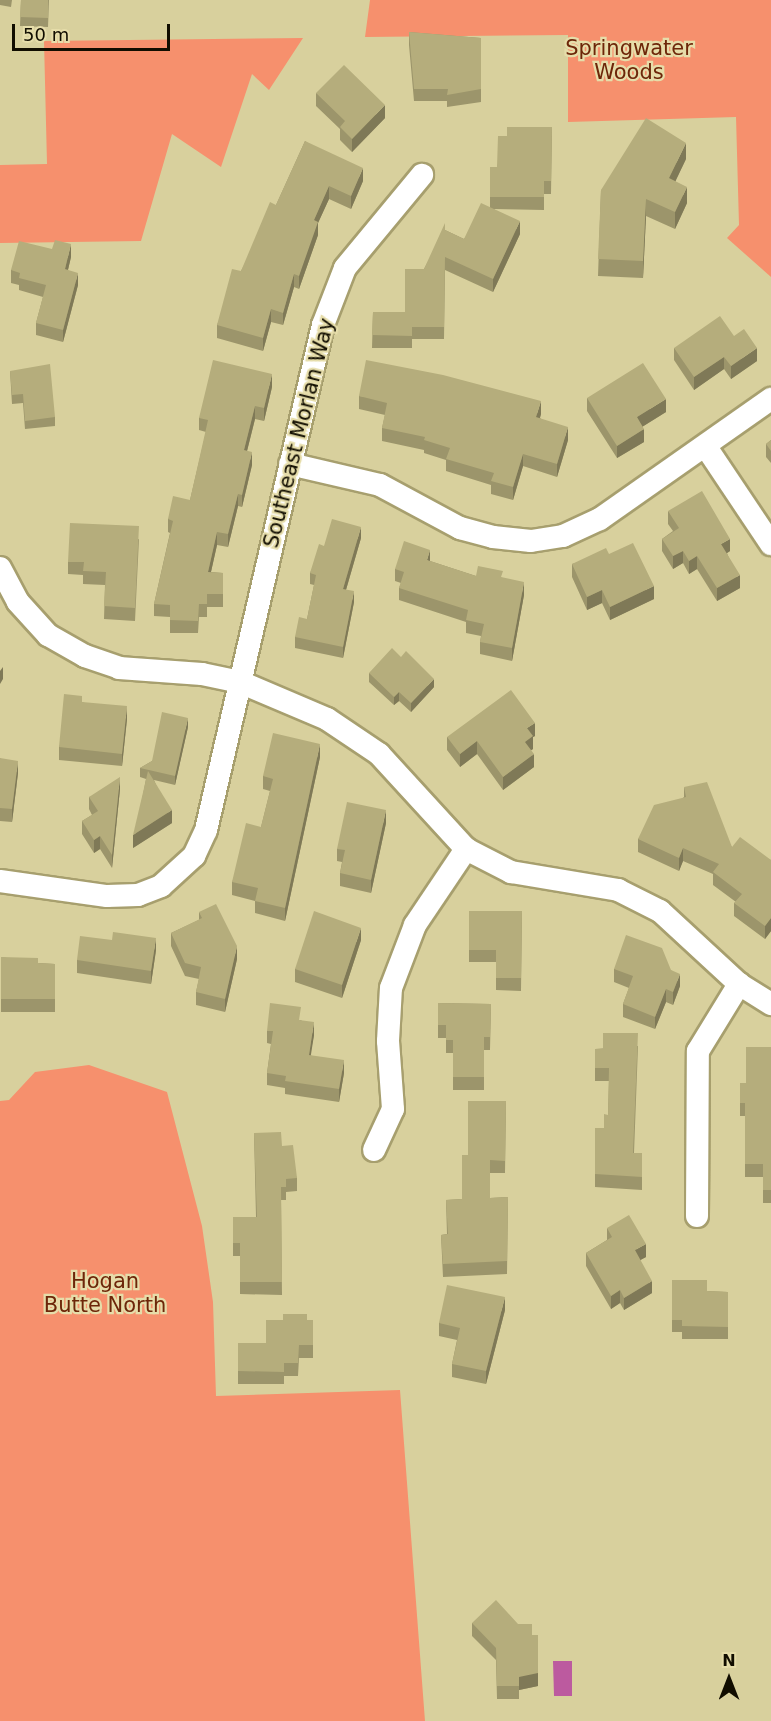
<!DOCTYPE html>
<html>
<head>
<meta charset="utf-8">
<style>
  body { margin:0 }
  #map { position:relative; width:771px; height:1721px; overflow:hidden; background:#d8d09d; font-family:"DejaVu Sans",sans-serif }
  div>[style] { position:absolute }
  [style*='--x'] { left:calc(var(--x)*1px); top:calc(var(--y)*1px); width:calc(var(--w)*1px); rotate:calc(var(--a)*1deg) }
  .green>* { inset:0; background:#f6906d }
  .water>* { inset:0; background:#bc5a9f }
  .roads { filter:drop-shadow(2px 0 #a79f6e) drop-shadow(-2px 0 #a79f6e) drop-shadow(0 2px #a79f6e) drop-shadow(0 -2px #a79f6e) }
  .minor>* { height:22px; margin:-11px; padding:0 11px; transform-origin:11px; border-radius:11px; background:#fff }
  .wall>* { inset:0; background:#9c956b }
  .shaded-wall>* { inset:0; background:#7f7957 }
  .building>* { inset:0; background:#b5ad7c }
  span { translate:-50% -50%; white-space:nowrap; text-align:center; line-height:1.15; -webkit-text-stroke:4.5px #e6ddaa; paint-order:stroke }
  .park-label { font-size:21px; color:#6d2609 }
  .street-label { font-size:21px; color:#110d00 }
  .north { position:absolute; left:699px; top:1649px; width:60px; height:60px; -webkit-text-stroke:4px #e6ddaa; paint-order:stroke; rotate:0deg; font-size:16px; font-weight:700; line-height:24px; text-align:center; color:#110d00 }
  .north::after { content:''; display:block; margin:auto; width:21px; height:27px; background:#110d00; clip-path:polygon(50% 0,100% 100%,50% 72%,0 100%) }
  .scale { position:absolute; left:12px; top:24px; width:158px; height:27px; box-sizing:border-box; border:3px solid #110d00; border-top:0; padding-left:8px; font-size:18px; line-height:21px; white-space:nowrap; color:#110d00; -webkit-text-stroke:4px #e6ddaa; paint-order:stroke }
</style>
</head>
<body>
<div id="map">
  <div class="green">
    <div style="clip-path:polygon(370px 0,771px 0,771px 277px,727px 238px,739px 225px,736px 117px,568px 122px,568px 35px,365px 37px)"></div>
    <div style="clip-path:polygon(303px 38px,269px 90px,252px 74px,221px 167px,172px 134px,141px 241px,0 243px,0 165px,47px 164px,44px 41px)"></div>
    <div style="clip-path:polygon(89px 1065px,167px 1092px,202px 1226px,213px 1302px,216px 1396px,400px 1390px,425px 1721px,0 1721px,0 1101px,9px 1100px,35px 1072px)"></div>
  </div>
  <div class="water">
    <div style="clip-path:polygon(553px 1661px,572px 1661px,572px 1696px,554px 1696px)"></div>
  </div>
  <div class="roads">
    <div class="minor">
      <div style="--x:706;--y:447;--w:117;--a:56.2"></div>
      <div style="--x:290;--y:464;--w:92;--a:13.1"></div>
      <div style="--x:380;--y:485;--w:91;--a:28.3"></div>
      <div style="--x:460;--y:528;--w:34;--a:15"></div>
      <div style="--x:493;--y:537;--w:38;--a:6"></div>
      <div style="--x:531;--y:541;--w:32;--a:-9"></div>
      <div style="--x:563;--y:536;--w:41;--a:-24.7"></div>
      <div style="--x:600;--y:519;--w:209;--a:-35.1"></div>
      <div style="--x:0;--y:568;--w:38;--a:62"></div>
      <div style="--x:18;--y:602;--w:45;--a:47.7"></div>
      <div style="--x:48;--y:635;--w:43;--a:29.6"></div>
      <div style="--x:85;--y:656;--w:36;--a:19"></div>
      <div style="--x:119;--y:668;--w:83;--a:4.1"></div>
      <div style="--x:202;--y:674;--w:39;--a:12"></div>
      <div style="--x:240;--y:682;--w:95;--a:23"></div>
      <div style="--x:327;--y:719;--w:63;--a:33.9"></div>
      <div style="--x:379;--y:754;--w:129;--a:47.5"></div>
      <div style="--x:466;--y:849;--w:51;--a:27.1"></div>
      <div style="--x:511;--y:872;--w:109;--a:9.5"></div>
      <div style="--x:618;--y:890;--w:47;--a:26.6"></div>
      <div style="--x:660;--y:911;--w:108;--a:42.7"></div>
      <div style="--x:739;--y:984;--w:38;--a:32"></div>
      <div style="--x:0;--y:881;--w:108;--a:8"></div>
      <div style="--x:107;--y:896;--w:31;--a:-2"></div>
      <div style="--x:138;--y:895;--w:25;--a:-21"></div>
      <div style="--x:161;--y:886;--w:45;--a:-42.3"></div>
      <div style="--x:194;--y:856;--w:29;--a:-65"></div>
      <div style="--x:206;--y:830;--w:518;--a:-76.96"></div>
      <div style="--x:323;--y:325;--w:61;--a:-68.9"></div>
      <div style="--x:345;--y:268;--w:121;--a:-50.4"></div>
      <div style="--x:374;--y:1150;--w:45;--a:-65.1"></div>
      <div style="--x:393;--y:1109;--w:68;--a:-94.2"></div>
      <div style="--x:388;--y:1041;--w:53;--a:-86.8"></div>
      <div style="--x:391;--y:988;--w:67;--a:-69.1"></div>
      <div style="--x:415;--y:925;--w:92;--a:-56.1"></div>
      <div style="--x:697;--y:1216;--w:165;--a:-89.7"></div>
      <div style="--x:698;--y:1051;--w:79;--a:-58.5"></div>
    </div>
  </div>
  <div class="wall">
    <div style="clip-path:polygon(0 0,12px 0,11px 7px,0 5px)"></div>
    <div style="clip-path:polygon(21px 0,49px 0,48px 27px,20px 26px)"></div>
    <div style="clip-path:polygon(409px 32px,481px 38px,481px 102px,447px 107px,447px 101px,414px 101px,409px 45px)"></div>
    <div style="clip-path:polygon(316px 93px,385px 118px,352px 152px,340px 140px,340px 129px,316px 106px)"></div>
    <div style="clip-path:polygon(552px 127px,551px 194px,544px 194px,544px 210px,494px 209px,520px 234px,493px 292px,445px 270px,444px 339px,412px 339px,412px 348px,372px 348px,373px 312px,405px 312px,424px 269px,445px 230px,464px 239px,490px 207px,490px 167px,497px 167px,507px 136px)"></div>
    <div style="clip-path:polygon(305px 141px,363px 181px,351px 209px,329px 199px,318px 223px,318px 235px,299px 289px,294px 287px,283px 325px,271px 322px,263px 351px,217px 338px,217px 325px,241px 271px,276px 205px)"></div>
    <div style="clip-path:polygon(686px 159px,675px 181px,687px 203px,675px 229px,646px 216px,643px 278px,598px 276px,601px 190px)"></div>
    <div style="clip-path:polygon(71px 257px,68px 270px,78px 285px,63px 342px,36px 335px,36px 323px,43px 297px,19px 290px,19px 285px,11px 283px,11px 270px)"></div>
    <div style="clip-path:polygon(674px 348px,757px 361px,731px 379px,724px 369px,694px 390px,674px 360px)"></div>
    <div style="clip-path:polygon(10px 371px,55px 417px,55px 426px,25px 429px,23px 403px,12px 404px)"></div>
    <div style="clip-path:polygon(272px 387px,264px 421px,255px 419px,247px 451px,252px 465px,242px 507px,238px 506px,228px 547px,217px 545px,211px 572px,223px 573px,223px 607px,207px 607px,207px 617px,199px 617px,198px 633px,170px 633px,170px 617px,154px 616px,154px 604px,170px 533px,168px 532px,168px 519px,190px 500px,206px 432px,199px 430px,199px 418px)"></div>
    <div style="clip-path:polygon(359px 396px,541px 414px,540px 418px,568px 440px,557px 477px,523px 466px,513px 500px,491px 494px,491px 485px,446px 471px,446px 460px,424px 453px,424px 450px,382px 441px,382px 428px,385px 415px,359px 409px)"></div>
    <div style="clip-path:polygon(587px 398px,666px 412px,642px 427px,644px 442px,617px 458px,587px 411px)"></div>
    <div style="clip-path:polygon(771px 440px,771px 463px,766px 457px,766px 444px)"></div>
    <div style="clip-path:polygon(668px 511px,730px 551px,727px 553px,740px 588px,717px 601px,697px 569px,689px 574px,683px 563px,673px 569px,662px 551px,662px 539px,673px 531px,668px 524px)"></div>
    <div style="clip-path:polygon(361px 538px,346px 590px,354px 602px,343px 658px,295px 648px,295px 637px,307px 619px,314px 585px,310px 584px,310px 573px,324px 546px)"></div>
    <div style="clip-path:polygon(139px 539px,135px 621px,104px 619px,105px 585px,83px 584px,83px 575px,68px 574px,68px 562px)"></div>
    <div style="clip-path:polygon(609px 554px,654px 599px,610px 620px,602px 603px,587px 610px,572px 577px,572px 564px)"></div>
    <div style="clip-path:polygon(430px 561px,476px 576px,503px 578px,524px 595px,512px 661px,480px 654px,480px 642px,481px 636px,466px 633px,466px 622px,399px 600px,399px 588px,401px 583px,395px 581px,395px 569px)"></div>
    <div style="clip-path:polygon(369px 673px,434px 687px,411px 712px,399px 701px,394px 705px,369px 682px)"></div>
    <div style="clip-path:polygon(82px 702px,127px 719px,122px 766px,59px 760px,59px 747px)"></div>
    <div style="clip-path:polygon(188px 727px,175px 785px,154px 780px,172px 823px,133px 848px,146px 779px,140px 777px,140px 768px,152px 761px)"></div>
    <div style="clip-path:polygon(535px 736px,533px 737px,533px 749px,531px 750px,534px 767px,503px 790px,477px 754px,460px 767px,447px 750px,447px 737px)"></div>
    <div style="clip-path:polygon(320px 757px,285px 921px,255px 913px,255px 901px,232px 895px,232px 882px,261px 827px,270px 791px,263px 789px,263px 776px)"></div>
    <div style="clip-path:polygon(0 758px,18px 773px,12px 822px,0 821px)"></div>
    <div style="clip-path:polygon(684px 787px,732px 847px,771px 860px,771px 931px,765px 939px,734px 916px,734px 903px,736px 902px,713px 885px,713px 874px,683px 861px,679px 871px,638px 852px,638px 839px,684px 797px)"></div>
    <div style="clip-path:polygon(120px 789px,112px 868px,100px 849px,94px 853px,82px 834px,82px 821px,92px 815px,89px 809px,89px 797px)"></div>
    <div style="clip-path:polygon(386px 823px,371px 893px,340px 886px,340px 873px,342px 862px,337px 861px,337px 849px)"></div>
    <div style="clip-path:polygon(469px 911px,522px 911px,521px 991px,496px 990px,496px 962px,469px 962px)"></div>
    <div style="clip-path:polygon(199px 912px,237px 959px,225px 1012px,196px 1005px,196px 992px,199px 979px,185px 976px,171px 946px,171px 933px,199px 920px)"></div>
    <div style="clip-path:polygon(112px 940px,156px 950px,151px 984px,77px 973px,77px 960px)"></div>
    <div style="clip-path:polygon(361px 940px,342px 998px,295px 982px,295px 969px)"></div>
    <div style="clip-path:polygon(1px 957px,38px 963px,55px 964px,55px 1012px,1px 1012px)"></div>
    <div style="clip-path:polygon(614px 969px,671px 970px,680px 986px,673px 1005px,666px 1002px,655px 1029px,623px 1017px,623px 1004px,629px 988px,614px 982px)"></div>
    <div style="clip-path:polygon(438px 1003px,491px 1004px,490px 1050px,484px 1050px,484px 1090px,453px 1090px,453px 1053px,446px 1053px,446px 1038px,438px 1038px)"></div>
    <div style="clip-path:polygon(301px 1020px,314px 1035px,310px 1055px,344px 1073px,339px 1102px,285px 1094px,285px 1088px,267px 1085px,267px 1073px,271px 1044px,267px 1043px,267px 1031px)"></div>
    <div style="clip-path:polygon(638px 1046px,634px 1153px,642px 1153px,642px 1190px,595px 1187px,595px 1128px,604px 1128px,608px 1115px,609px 1081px,595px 1081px,595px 1049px)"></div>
    <div style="clip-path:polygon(771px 1047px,771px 1203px,763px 1203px,763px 1177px,745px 1177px,745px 1116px,740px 1116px,740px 1083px,746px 1083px)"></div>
    <div style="clip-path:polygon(506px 1101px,505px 1173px,490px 1173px,490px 1198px,508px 1197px,507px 1274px,443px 1277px,441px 1235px,447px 1234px,446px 1200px,462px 1199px,468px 1155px)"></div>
    <div style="clip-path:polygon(254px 1133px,282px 1146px,297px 1178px,297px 1191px,286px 1192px,286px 1200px,281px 1200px,282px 1295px,240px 1294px,240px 1256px,233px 1256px,233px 1217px,256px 1217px)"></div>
    <div style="clip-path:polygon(607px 1228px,646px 1257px,640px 1260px,652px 1293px,624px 1310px,620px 1303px,611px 1309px,586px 1266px,586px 1253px,607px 1240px)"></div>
    <div style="clip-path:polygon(672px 1280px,707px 1291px,728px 1292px,728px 1339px,682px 1339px,682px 1332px,672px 1332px)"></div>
    <div style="clip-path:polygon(505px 1310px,486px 1384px,452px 1377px,452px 1364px,457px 1340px,439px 1336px,439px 1323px)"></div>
    <div style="clip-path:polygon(307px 1320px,313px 1320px,313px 1358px,299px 1358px,298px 1376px,284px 1376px,284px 1384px,238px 1384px,238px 1343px,266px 1343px)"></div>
    <div style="clip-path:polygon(472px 1623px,518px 1624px,532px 1635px,538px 1686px,519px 1690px,519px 1699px,497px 1699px,496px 1660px,472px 1636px)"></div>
  </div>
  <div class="shaded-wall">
    <div style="clip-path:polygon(385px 105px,385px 118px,352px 152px,352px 139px)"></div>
    <div style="clip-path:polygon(686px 143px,686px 159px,669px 195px,669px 178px)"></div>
    <div style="clip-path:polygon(363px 168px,363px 181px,351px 209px,351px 196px)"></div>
    <div style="clip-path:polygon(329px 186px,329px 199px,318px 223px,318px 235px,299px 289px,299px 276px,314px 220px)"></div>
    <div style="clip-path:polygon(687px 187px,687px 203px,675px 229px,675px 212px)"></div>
    <div style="clip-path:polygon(646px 199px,646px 216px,643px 278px,643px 261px)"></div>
    <div style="clip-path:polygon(520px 221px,520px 234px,493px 292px,493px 279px)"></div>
    <div style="clip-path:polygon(71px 244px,71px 257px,65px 282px,65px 269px)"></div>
    <div style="clip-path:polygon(78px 273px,78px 285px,63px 342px,63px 330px)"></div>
    <div style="clip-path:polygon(294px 274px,294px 287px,283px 325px,283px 313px)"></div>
    <div style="clip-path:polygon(271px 309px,271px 322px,263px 351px,263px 338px)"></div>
    <div style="clip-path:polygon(757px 348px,757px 361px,731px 379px,731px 366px)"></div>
    <div style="clip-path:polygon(724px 357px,724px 369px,694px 390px,694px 377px)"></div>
    <div style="clip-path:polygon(272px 374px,272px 387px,264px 421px,264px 408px)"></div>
    <div style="clip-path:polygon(666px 399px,666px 412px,637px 430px,637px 417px)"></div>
    <div style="clip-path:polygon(541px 401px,541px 414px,536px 430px,536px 417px)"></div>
    <div style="clip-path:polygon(255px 406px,255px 419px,244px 463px,244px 450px)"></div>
    <div style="clip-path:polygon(568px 427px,568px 440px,557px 477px,557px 464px)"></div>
    <div style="clip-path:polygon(644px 429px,644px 442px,617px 458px,617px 446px)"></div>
    <div style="clip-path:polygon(252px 452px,252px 465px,242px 507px,242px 495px)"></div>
    <div style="clip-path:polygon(523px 454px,523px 466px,513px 500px,513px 487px)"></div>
    <div style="clip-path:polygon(238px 494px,238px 506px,228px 547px,228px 534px)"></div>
    <div style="clip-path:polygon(361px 527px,361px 538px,343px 600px,343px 589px)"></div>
    <div style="clip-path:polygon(217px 532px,217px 545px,208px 585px,208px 572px)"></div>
    <div style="clip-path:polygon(730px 539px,730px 551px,721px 557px,721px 544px)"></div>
    <div style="clip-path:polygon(430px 550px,430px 563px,427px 560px)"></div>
    <div style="clip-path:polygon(683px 551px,683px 563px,673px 569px,673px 556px)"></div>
    <div style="clip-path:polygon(697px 556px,697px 569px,689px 574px,689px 561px)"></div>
    <div style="clip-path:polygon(740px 575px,740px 588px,717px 601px,717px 588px)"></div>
    <div style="clip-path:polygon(524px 582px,524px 595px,512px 661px,512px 648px)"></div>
    <div style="clip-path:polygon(654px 586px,654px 599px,610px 620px,610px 607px)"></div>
    <div style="clip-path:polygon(602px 590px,602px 603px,587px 610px,587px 597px)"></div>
    <div style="clip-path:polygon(354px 591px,354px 602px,343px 658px,343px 647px)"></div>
    <div style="clip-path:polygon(3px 667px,3px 679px,0 684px,0 671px)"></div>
    <div style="clip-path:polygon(434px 679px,434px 687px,411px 712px,411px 703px)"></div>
    <div style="clip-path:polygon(399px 692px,399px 701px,394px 705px,394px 697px)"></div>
    <div style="clip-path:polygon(127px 706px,127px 719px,122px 766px,122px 754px)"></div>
    <div style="clip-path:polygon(188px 718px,188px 727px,175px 785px,175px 776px)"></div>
    <div style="clip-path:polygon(535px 723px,535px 736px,533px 737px,533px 749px,525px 754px,525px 742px,527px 728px)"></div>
    <div style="clip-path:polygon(477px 741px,477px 754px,460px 767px,460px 754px)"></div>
    <div style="clip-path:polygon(320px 744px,320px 757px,285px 921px,285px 908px)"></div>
    <div style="clip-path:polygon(534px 754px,534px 767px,503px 790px,503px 777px)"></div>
    <div style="clip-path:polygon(18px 761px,18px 773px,12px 822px,12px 809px)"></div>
    <div style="clip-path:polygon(120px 777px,120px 789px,112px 868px,112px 855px)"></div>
    <div style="clip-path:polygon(172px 810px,172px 823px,133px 848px,133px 835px)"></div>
    <div style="clip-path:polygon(386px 810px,386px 823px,371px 893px,371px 880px)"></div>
    <div style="clip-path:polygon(100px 836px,100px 849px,94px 853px,94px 840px)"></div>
    <div style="clip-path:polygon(683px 848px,683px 861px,679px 871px,679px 858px)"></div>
    <div style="clip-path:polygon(771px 918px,771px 931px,765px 939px,765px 926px)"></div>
    <div style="clip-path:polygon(361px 928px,361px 940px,342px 998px,342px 985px)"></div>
    <div style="clip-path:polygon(156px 938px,156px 950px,151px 984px,151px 971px)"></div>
    <div style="clip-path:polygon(237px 946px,237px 959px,225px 1012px,225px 999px)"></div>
    <div style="clip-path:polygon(680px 974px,680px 986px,673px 1005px,673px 992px)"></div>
    <div style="clip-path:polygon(666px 989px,666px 1002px,655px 1029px,655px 1017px)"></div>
    <div style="clip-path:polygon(314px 1022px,314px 1035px,309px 1067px,309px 1055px)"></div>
    <div style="clip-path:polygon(344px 1060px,344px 1073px,339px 1102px,339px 1089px)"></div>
    <div style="clip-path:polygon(646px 1244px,646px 1257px,635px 1263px,635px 1250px)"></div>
    <div style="clip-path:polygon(652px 1281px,652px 1293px,624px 1310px,624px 1298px)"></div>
    <div style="clip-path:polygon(620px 1290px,620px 1303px,611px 1309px,611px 1296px)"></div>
    <div style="clip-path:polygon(505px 1297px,505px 1310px,486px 1384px,486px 1371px)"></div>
    <div style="clip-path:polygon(538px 1635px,538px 1686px,519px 1690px,519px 1677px)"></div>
  </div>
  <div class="building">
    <div style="clip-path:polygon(21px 0,48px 0,48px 18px,20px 17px)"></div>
    <div style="clip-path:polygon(409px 32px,481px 38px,481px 89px,447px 95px,448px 89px,414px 89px)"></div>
    <div style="clip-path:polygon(344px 65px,385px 105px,352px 139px,340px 127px,345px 121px,316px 93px)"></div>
    <div style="clip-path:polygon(646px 118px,686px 143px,669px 178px,687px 187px,675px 212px,646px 199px,643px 261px,598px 259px,601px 190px)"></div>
    <div style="clip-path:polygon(507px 127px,552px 127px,551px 181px,544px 181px,544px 197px,490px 197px,490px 167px,497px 167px,498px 136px,507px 136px)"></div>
    <div style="clip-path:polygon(305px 141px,363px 168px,351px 196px,329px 186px,314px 220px,318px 222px,299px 276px,294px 274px,283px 313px,271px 309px,263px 338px,217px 325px,232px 269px,241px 271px,270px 202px,276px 205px)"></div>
    <div style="clip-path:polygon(481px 203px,520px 221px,493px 279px,445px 257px,444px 327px,412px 327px,412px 336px,372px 335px,373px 312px,405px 312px,405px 269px,424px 269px,445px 223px,445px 230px,464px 239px)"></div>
    <div style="clip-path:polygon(55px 240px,71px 244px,65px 269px,78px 273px,63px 330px,36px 323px,46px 285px,19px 278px,20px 273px,11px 270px,19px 241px,52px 249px)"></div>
    <div style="clip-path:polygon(720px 316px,734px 336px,744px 329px,757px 348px,731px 366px,724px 357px,694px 377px,674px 348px)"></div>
    <div style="clip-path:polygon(213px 360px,272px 374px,264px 408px,255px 406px,244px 450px,252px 452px,242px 495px,238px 494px,228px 534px,217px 532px,208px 572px,223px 573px,223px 594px,207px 594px,207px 604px,199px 604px,198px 621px,170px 620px,170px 605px,154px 604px,173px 521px,168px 519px,173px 496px,190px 500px,208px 420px,199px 418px)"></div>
    <div style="clip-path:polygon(366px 360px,443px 375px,541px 401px,536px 417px,568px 427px,557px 464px,523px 454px,513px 487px,491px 481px,494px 473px,446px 459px,450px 448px,424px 440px,425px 437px,382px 428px,387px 403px,359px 396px)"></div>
    <div style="clip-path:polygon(643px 363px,666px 399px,637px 417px,644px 429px,617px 446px,587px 398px)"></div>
    <div style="clip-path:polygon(50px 364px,55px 417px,25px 421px,23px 394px,12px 395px,10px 371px)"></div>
    <div style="clip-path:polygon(771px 440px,771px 451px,766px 444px)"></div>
    <div style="clip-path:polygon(702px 491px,730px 539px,721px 544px,740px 575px,717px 588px,697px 556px,689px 561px,683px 551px,673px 556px,662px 539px,679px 528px,668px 511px)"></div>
    <div style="clip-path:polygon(332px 519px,361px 527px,343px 589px,354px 591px,343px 647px,295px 637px,299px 617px,307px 619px,316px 575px,310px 573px,319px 544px,324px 546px)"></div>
    <div style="clip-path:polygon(70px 523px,139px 526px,135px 608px,104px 606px,106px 572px,83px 571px,84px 562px,68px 562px)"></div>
    <div style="clip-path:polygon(404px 541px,430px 550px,427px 560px,476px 576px,478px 566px,503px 571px,501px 577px,524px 582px,512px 648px,480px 642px,484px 624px,466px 620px,468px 610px,399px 588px,404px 572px,395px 569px)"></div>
    <div style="clip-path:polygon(633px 543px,654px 586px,610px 607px,602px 590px,587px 597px,572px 564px,606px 548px,609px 554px)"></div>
    <div style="clip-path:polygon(392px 648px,401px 657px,406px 651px,434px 679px,411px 703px,399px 692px,394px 697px,369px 673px)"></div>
    <div style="clip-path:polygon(511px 690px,535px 723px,527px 728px,533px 736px,525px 742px,534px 754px,503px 777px,477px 741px,460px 754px,447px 737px)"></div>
    <div style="clip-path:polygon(64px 694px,82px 696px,82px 702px,127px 706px,122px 754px,59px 747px)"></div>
    <div style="clip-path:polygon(162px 712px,188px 718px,175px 776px,140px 768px,152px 761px)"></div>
    <div style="clip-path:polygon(273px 733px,320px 744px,285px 908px,255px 901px,258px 888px,232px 882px,246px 823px,261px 827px,273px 779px,263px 776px)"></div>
    <div style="clip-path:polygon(0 758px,18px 761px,12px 809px,0 808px)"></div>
    <div style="clip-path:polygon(148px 771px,172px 810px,133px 835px)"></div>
    <div style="clip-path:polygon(120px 777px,112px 855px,100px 836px,94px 840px,82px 821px,98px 811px,89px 797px)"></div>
    <div style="clip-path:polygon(707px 782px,732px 847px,740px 837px,771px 860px,771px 918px,765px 926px,734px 903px,742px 894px,713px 872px,719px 864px,683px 848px,679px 858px,638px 839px,654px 805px,686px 797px,684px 787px)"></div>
    <div style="clip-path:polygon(347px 802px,386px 810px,371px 880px,340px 873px,345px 850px,337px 849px)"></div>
    <div style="clip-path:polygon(216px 904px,237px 946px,225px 999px,196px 992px,201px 967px,185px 963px,171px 933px,202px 918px,199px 912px)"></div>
    <div style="clip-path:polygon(314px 911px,361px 928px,342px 985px,295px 969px)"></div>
    <div style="clip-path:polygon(469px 911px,522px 911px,521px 978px,496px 978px,496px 950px,469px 950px)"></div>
    <div style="clip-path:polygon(113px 932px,156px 938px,151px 971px,77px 960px,80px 936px,112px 940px)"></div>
    <div style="clip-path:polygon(626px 935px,662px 948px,671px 970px,680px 974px,673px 992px,666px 989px,655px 1017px,623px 1004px,633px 976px,614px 969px)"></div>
    <div style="clip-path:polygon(1px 957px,38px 958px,38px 963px,55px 964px,55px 999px,1px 999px)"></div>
    <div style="clip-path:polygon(270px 1003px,301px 1007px,299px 1020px,314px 1022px,309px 1055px,344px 1060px,339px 1089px,285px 1081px,286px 1076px,267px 1073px,273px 1031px,267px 1031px)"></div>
    <div style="clip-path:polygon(438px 1003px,491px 1004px,490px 1037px,484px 1037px,484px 1077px,453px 1077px,453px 1040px,446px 1040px,446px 1025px,438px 1025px)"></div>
    <div style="clip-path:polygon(603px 1033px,638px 1033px,633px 1153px,642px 1153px,642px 1177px,595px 1174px,595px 1128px,604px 1128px,604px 1114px,608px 1115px,609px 1068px,595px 1068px,595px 1049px,603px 1049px)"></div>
    <div style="clip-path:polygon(746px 1047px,771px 1047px,771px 1190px,763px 1190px,763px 1164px,745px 1164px,745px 1103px,740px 1103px,740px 1083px,746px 1083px)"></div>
    <div style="clip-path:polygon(468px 1101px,506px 1101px,505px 1161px,490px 1160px,490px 1198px,508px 1197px,507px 1261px,443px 1264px,441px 1235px,448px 1234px,446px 1200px,462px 1199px,462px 1155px,468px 1155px)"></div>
    <div style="clip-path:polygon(281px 1132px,282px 1146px,293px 1145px,297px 1178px,286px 1179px,286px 1187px,281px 1187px,282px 1282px,240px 1282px,240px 1243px,233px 1243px,233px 1217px,257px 1217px,254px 1133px)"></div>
    <div style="clip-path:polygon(629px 1215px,646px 1244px,635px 1250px,652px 1281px,624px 1298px,620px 1290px,611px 1296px,586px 1253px,612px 1237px,607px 1228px)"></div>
    <div style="clip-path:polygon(672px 1280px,707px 1280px,707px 1291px,728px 1292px,728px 1327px,682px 1326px,682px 1320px,672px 1320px)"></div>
    <div style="clip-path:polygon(447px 1285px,505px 1297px,486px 1371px,452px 1364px,460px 1328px,439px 1323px)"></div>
    <div style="clip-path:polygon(283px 1314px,307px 1314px,307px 1320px,313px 1320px,313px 1345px,299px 1345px,298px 1363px,284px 1363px,284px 1372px,238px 1371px,238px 1343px,266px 1343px,266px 1320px,283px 1320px)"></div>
    <div style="clip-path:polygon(496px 1600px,518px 1624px,532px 1624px,532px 1635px,538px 1635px,538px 1673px,519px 1677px,519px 1686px,497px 1686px,496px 1648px,472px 1623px)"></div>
  </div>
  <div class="park-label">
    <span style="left:629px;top:60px">Springwater<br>Woods</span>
    <span style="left:105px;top:1293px">Hogan<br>Butte North</span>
  </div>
  <div class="street-label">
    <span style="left:299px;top:433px;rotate:-76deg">Southeast Morlan Way</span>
  </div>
  <div class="north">N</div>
  <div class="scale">50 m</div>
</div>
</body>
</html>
